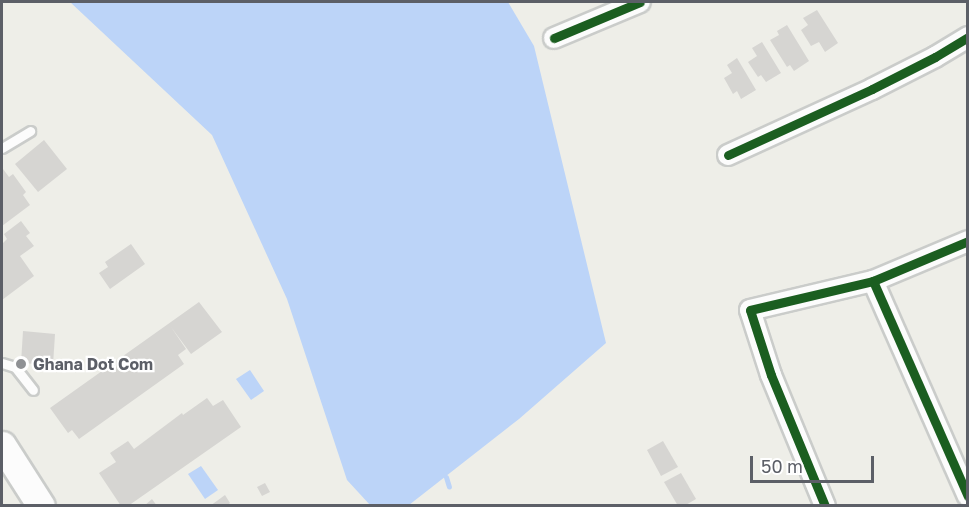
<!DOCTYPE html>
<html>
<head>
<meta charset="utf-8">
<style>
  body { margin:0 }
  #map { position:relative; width:969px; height:507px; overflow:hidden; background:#eeeee8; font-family:"Golos Text",sans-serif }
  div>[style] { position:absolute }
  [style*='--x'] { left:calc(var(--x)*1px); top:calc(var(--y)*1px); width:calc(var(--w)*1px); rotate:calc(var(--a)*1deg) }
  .water>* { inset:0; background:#bcd4f8 }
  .stream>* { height:5px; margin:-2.5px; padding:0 2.5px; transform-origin:2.5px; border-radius:2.5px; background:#bcd4f8 }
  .building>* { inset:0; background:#d6d5d2 }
  .roads { filter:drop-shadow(2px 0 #caccca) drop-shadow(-2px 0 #caccca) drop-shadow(0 2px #caccca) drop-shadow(0 -2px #caccca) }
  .lane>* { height:9px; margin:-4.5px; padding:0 4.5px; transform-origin:4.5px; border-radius:4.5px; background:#fcfcfc }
  .street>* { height:20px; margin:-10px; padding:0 10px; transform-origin:10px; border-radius:10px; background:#fcfcfc }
  .secondary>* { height:27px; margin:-13.5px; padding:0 13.5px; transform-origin:13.5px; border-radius:13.5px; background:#fcfcfc }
  .cycleway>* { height:9px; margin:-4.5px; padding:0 4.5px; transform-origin:4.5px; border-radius:4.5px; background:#1b5e20 }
  .dots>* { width:16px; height:16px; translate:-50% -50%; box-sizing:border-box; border:3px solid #fff; border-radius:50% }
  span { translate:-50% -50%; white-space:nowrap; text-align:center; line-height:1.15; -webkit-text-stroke:4.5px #fff; paint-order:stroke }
  .poi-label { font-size:16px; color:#5c5f67; font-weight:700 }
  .left { translate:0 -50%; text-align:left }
  .frame { position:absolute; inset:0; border:3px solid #5c5f67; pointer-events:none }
  .scale { position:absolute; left:750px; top:456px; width:124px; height:27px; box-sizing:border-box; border:3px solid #5c5f67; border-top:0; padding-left:8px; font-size:18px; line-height:21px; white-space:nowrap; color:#5c5f67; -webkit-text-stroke:4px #fff; paint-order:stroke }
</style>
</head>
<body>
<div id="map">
  <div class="water">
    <div style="clip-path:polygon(70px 2px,508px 2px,534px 46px,606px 343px,519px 419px,409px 505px,370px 505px,347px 480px,287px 299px,212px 135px)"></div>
    <div style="clip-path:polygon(250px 370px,264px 391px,251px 400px,236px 379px)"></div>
    <div style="clip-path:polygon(201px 466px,218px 490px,205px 499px,188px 474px)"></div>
  </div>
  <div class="stream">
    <div style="--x:446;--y:477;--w:10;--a:73"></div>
  </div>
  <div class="building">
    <div style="clip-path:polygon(817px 10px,838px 43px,825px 52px,819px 42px,811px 46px,801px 30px,808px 25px,803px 18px)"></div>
    <div style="clip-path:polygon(787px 25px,809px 61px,794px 71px,790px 65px,787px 67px,770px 40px,779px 35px,777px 31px)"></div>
    <div style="clip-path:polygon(762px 42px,781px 73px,766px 82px,761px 75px,758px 77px,748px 62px,757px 56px,752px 48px)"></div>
    <div style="clip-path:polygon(737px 58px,756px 90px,741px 99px,737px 91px,733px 94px,724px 78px,732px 73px,727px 65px)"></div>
    <div style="clip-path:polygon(44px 140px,67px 169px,38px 192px,15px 164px)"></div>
    <div style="clip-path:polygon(3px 169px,9px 177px,13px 174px,26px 192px,23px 195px,30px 205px,2px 226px)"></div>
    <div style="clip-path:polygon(21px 221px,30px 233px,26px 236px,34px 246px,20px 256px,34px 276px,2px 300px,2px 244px,7px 239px,4px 234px)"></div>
    <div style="clip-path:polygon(131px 244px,145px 264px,110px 289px,99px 273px,108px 267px,105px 262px)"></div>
    <div style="clip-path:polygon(199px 302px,222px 332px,191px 354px,171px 327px,186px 349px,178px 355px,184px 364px,79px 439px,72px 430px,68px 433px,50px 408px)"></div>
    <div style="clip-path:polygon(23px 331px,55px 334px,53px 365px,21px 363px)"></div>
    <div style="clip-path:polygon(207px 398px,213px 406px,223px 400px,241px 427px,128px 506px,121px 506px,99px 473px,116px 462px,110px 453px,128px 441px,134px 449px,182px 413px,183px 415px)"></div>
    <div style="clip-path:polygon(663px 441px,678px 467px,661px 476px,647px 450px)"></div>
    <div style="clip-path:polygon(681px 473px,696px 499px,684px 506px,678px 506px,664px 482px)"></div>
    <div style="clip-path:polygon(265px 483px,270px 492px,262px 496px,257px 487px)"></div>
    <div style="clip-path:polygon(225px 495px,230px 503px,227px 506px,210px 506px)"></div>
    <div style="clip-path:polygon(152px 499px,157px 506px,144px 506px)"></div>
  </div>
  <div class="roads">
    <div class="lane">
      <div style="--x:2;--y:148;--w:33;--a:-31"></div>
      <div style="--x:2;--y:363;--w:14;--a:17"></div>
      <div style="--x:15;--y:367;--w:29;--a:52"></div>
    </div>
    <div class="street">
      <div style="--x:554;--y:38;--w:93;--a:-22.7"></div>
      <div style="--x:728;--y:155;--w:158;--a:-24.6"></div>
      <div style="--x:872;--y:89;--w:71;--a:-26.9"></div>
      <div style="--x:935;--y:57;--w:39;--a:-31"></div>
      <div style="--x:873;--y:281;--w:235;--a:66.2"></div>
      <div style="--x:825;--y:506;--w:142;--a:-112.4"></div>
      <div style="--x:771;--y:375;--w:68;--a:-107.9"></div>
      <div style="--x:750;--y:310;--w:126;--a:-13.3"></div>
      <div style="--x:873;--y:281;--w:103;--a:-22.8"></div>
    </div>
    <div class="secondary">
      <div style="--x:2;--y:445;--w:72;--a:57.4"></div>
    </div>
  </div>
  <div class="cycleway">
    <div style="--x:554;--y:38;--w:93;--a:-22.7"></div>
    <div style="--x:728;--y:155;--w:158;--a:-24.6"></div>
    <div style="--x:872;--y:89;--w:71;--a:-26.9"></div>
    <div style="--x:935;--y:57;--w:39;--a:-31"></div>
    <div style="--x:873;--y:281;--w:235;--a:66.2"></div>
    <div style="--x:825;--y:506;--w:142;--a:-112.4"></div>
    <div style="--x:771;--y:375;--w:68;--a:-107.9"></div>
    <div style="--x:750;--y:310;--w:126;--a:-13.3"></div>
    <div style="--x:873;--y:281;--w:103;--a:-22.8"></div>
  </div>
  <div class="dots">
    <div style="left:21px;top:364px;background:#8f9194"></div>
  </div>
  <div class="poi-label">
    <span class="left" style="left:33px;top:364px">Ghana Dot Com</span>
  </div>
  <div class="frame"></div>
  <div class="scale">50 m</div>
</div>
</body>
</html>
